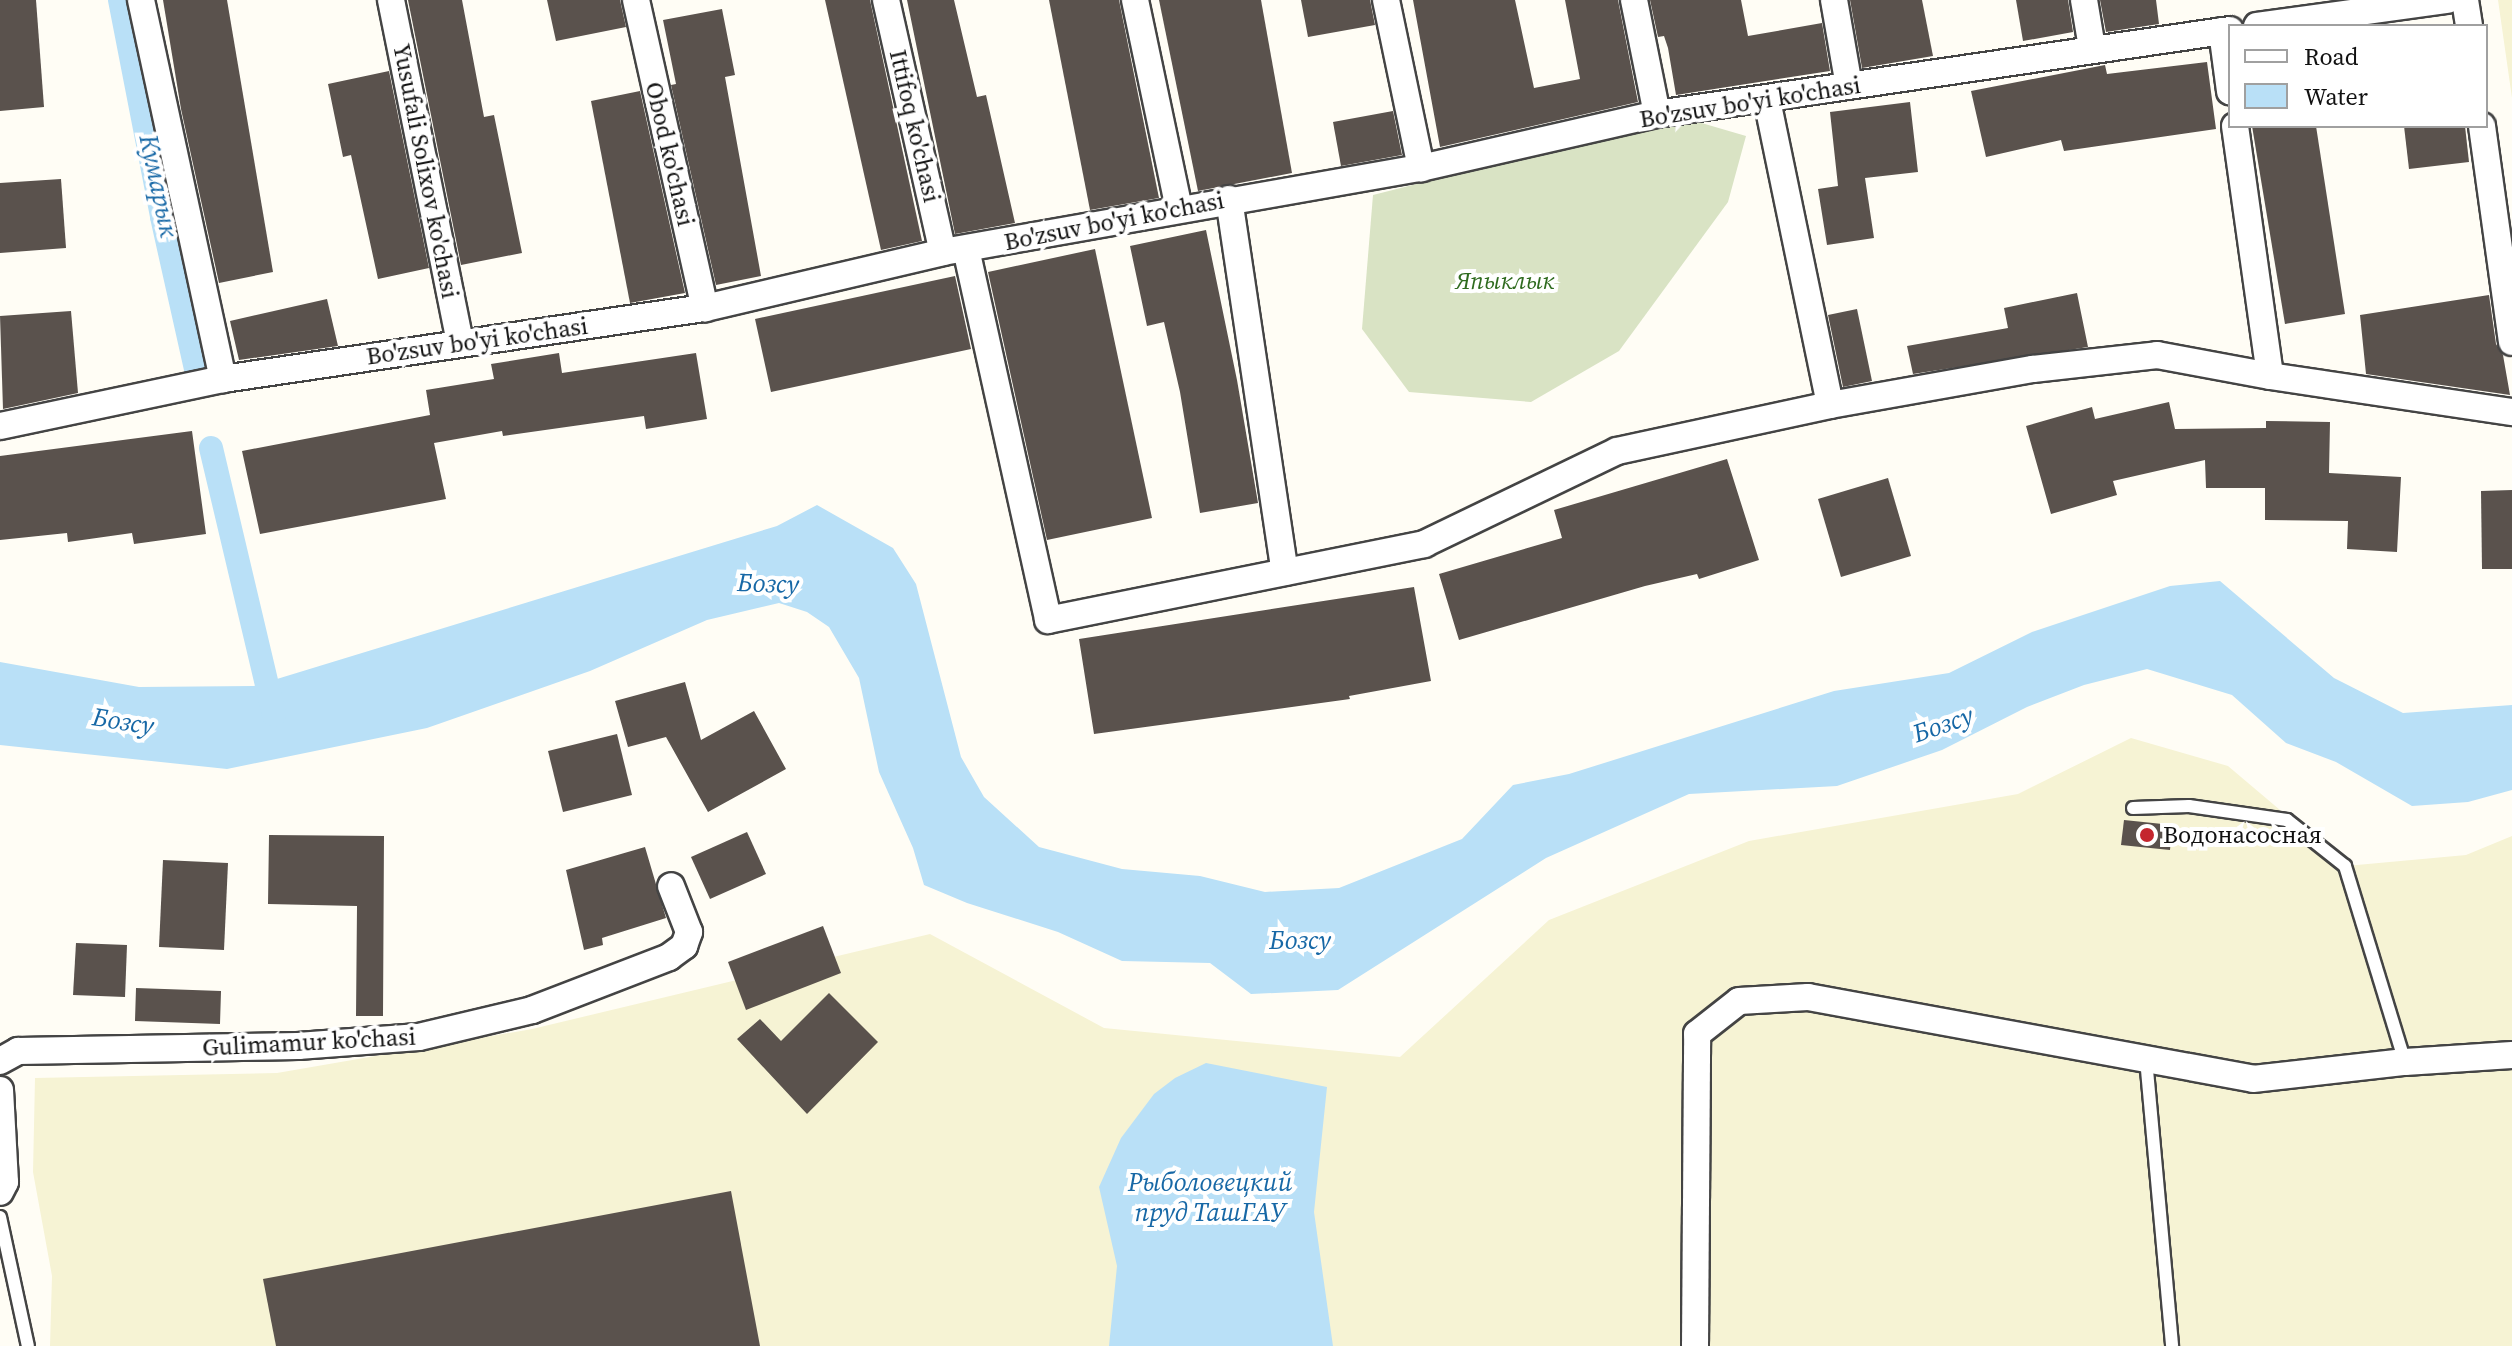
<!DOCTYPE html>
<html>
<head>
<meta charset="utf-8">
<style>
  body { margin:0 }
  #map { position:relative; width:2512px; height:1346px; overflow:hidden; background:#fffdf5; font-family:"Source Serif 4",serif }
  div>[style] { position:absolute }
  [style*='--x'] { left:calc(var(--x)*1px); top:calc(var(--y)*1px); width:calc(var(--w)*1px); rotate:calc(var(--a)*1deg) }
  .farmland>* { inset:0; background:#f6f3d4 }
  .cemetery>* { inset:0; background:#d9e3c4 }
  .water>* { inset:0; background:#b9e0f7 }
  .canal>* { height:24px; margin:-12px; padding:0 12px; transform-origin:12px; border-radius:12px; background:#b9e0f7 }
  .building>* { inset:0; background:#5a524d }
  .roads { filter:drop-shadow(2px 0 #444) drop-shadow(-2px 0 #444) drop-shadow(0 2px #444) drop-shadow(0 -2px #444) }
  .lane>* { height:12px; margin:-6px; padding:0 6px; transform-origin:6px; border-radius:6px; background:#fff }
  .street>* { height:26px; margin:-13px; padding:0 13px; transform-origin:13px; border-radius:13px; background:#fff }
  .dots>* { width:22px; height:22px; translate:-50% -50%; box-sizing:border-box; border:4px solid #fff; border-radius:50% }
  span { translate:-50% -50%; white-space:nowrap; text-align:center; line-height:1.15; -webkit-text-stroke:8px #fff; paint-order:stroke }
  .street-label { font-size:24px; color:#111 }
  .park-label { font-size:24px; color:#2f6b1f; font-style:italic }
  .poi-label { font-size:24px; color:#111 }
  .left { translate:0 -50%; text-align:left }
  .water-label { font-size:26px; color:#1768a6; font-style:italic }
  .legend { position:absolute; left:2228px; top:24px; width:260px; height:104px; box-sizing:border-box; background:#fff; border:2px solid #a0a0a0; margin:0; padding:10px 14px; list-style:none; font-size:24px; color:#111 }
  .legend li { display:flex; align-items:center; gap:16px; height:40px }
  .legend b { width:40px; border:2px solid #a0a0a0 }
</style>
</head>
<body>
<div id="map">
  <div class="farmland">
    <div style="clip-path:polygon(2498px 0,2512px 0,2512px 98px)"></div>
    <div style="clip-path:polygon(2131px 738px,2228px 766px,2346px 866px,2466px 855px,2512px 836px,2512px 1346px,50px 1346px,52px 1276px,33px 1172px,35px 1078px,277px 1073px,532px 1029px,930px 934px,1104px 1028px,1400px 1057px,1549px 920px,1749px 841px,2018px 794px)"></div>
  </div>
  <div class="cemetery">
    <div style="clip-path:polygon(1681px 117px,1746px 136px,1728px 202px,1619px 351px,1531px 402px,1409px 392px,1362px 329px,1373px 195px)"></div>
  </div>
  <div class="water">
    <div style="clip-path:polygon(817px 505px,893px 548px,916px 584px,961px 757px,984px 797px,1039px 847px,1122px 869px,1200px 876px,1265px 892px,1339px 888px,1462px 839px,1513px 785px,1569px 774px,1834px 691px,1949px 673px,2032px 632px,2170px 586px,2220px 581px,2334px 678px,2403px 713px,2512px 705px,2512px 790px,2468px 802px,2412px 806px,2336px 762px,2286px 743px,2232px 695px,2147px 669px,2084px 685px,2027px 707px,1942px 750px,1837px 786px,1689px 794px,1546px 858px,1338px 990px,1251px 994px,1210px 963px,1122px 961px,1058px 932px,967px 903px,924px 885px,913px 848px,879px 772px,859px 678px,829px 627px,807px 612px,779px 603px,707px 620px,590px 671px,427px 728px,227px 769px,0 745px,0 662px,139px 687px,254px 686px,777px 526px)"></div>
    <div style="clip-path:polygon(1206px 1063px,1327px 1087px,1314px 1212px,1333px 1346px,1109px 1346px,1117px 1266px,1099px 1187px,1121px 1138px,1154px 1094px,1175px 1078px)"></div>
  </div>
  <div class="canal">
    <div style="--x:120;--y:0;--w:221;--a:79"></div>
    <div style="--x:162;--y:217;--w:160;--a:77.4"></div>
    <div style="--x:211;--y:448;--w:274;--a:76.7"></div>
  </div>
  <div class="building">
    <div style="clip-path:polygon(0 0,36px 0,44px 107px,0 111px)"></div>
    <div style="clip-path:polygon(163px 0,227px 0,273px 272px,219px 283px,181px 109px)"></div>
    <div style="clip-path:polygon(408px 0,462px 0,484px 117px,494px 115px,522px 253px,461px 265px)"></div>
    <div style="clip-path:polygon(547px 0,620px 0,626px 27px,556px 41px)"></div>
    <div style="clip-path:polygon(825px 0,870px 0,922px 241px,881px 250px)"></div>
    <div style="clip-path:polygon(907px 0,954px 0,977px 97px,986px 95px,1015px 223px,955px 234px)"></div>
    <div style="clip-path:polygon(1049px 0,1119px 0,1159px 198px,1090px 210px)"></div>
    <div style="clip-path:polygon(1159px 0,1261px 0,1292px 173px,1198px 191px)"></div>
    <div style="clip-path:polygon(1301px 0,1370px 0,1375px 25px,1308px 37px)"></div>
    <div style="clip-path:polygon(1413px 0,1515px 0,1534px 88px,1580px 79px,1565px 0,1618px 0,1638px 102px,1440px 147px)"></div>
    <div style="clip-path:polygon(1650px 0,1741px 0,1748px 36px,1822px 23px,1830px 71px,1676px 95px,1668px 48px,1664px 36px,1658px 37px)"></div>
    <div style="clip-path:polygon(1850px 0,1922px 0,1933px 56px,1862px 68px)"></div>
    <div style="clip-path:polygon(2016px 0,2068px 0,2073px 32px,2023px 41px)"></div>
    <div style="clip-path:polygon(2100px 0,2156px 0,2159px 24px,2106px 32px)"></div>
    <div style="clip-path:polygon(722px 9px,735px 75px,725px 77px,761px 276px,716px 285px,671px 85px,676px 84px,663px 20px)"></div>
    <div style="clip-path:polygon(2207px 62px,2216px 129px,2064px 151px,2061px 140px,1986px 157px,1971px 91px,2105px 65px,2107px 74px)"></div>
    <div style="clip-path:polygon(389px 71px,429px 268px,378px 279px,351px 155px,343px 157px,328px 84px)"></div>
    <div style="clip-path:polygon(640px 91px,685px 293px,630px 303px,591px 101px)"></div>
    <div style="clip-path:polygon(1910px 102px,1918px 172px,1865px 178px,1874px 238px,1827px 245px,1818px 189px,1838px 186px,1830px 112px)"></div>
    <div style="clip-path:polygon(1393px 111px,1402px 155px,1341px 166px,1333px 122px)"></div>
    <div style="clip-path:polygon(2252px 126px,2316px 126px,2345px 314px,2285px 324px)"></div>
    <div style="clip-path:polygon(2404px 126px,2465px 126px,2469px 162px,2409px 169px)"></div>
    <div style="clip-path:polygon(61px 179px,66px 248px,0 253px,0 183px)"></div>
    <div style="clip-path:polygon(1206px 230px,1237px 380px,1258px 503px,1200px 513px,1180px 392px,1164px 322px,1147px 326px,1130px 246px)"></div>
    <div style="clip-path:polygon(1095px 249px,1152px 518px,1047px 540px,988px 272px)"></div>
    <div style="clip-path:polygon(955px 276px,971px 349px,771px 392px,755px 319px)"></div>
    <div style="clip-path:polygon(2077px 293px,2088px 347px,1913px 374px,1907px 346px,2008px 328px,2004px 308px)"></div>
    <div style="clip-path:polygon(2489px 295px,2496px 344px,2503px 355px,2510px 395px,2366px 374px,2360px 315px)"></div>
    <div style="clip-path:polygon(327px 299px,338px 346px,239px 360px,230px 321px)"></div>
    <div style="clip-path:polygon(1857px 309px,1872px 381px,1843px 387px,1828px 315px)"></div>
    <div style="clip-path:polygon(71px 311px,78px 393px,3px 409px,0 316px)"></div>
    <div style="clip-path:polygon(559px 353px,562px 373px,696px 353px,707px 419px,646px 429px,644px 416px,503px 436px,502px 431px,434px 443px,446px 499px,260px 534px,242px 451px,430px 415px,426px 390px,494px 379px,491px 364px)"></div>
    <div style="clip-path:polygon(2169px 402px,2175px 429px,2266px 428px,2266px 421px,2330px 422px,2329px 473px,2401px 477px,2397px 552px,2347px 549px,2348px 521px,2265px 520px,2265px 488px,2206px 488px,2205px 460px,2113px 481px,2117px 495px,2051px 514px,2026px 426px,2092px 407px,2095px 419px)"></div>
    <div style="clip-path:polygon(192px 431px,206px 534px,134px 544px,132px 533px,68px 542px,67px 533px,0 540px,0 456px)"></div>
    <div style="clip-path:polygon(1727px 459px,1759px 560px,1699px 579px,1697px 574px,1645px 586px,1459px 640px,1439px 574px,1562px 538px,1554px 510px)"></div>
    <div style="clip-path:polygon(1888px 478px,1911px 556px,1841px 577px,1818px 499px)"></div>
    <div style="clip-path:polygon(2512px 490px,2512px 569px,2482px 569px,2481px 491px)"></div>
    <div style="clip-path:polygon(1414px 587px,1431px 681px,1349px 696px,1350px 699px,1094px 734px,1079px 639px)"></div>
    <div style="clip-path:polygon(685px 682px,701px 740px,754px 711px,786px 769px,708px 812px,666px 737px,628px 747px,615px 701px)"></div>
    <div style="clip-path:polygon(617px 734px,632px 795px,563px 812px,548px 751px)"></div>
    <div style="clip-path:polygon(2124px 820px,2172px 825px,2170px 850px,2121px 845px)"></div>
    <div style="clip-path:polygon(747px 832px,766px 874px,710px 899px,691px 857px)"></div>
    <div style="clip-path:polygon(269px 835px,384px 836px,383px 1016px,356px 1016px,357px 906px,268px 904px)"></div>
    <div style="clip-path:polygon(645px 847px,666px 918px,602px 938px,603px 945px,584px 950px,566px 870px)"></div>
    <div style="clip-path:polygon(163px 860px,228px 863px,224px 950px,159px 947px)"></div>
    <div style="clip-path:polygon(823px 926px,841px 973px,746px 1010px,728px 962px)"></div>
    <div style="clip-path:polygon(76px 943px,127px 945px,125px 997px,73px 995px)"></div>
    <div style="clip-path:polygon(136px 988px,221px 991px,220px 1024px,135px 1021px)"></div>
    <div style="clip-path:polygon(829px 993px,878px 1042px,807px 1114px,737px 1039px,760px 1019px,781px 1041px)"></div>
    <div style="clip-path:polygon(731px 1191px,760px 1346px,276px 1346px,263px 1279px)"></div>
  </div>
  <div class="roads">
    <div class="lane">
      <div style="--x:2133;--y:808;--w:56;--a:-2"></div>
      <div style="--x:2189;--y:806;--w:99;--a:8.1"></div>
      <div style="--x:2287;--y:820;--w:74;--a:38.4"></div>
      <div style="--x:2345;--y:866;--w:205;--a:73"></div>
      <div style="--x:2146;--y:1059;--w:288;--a:84.8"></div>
      <div style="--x:0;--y:1217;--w:132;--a:77.8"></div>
    </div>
    <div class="street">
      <div style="--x:141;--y:0;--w:388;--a:77.8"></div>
      <div style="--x:391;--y:0;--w:349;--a:78.6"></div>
      <div style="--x:636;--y:0;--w:316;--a:77.4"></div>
      <div style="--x:886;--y:0;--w:258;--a:77.3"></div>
      <div style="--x:1135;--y:0;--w:214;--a:78.1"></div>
      <div style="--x:1386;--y:0;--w:172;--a:78.2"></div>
      <div style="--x:1634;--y:0;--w:116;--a:78.6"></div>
      <div style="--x:1834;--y:0;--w:87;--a:80.1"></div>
      <div style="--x:2084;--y:0;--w:49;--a:80.5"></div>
      <div style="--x:2465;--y:0;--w:26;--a:81"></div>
      <div style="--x:2257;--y:26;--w:192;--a:-7.8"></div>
      <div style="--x:2222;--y:31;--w:61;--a:82.4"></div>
      <div style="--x:1767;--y:100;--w:311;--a:78.3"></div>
      <div style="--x:2235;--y:126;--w:252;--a:82"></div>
      <div style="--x:2482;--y:126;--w:218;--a:82.1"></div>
      <div style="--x:1229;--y:199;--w:377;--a:81.5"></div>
      <div style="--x:966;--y:249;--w:380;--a:77.5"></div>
      <div style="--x:1048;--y:620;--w:384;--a:-11.4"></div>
      <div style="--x:1424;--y:544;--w:214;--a:-25.7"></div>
      <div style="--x:1617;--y:451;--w:218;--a:-12.2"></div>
      <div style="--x:1830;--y:405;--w:206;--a:-10.1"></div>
      <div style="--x:2033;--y:369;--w:125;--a:-6.4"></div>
      <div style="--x:2157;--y:355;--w:115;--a:10.5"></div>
      <div style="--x:2270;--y:376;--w:245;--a:8.5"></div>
      <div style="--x:0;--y:426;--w:228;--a:-11.9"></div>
      <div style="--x:223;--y:379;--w:487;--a:-8.4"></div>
      <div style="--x:705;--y:308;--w:244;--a:-13.2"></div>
      <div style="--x:943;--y:252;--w:485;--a:-10"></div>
      <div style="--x:1421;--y:168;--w:242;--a:-12.9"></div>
      <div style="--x:1657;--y:114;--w:579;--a:-8.34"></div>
      <div style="--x:0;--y:1061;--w:21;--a:-29"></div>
      <div style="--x:18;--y:1051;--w:280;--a:-1"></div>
      <div style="--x:298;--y:1046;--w:121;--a:-4.3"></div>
      <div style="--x:419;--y:1037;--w:116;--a:-13.4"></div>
      <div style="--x:532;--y:1010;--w:147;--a:-21.1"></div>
      <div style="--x:669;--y:957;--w:19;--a:-36"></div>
      <div style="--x:684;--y:946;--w:15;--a:-70"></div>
      <div style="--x:689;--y:932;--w:49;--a:-111.4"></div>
      <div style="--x:0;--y:1090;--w:92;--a:86.9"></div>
      <div style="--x:5;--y:1182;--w:11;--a:117"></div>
      <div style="--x:1695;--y:1346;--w:312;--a:-89.6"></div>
      <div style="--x:1697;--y:1034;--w:53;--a:-38.2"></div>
      <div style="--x:1739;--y:1001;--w:69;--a:-3.3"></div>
      <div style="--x:1808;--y:997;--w:452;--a:10.4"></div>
      <div style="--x:2253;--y:1079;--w:153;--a:-6.4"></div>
      <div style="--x:2405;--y:1062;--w:107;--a:-3.7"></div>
    </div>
  </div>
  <div class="dots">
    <div style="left:2147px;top:835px;background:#c4262e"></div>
  </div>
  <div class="street-label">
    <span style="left:1750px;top:102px;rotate:-9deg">Bo'zsuv bo'yi ko'chasi</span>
    <span style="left:915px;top:126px;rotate:77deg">Ittifoq ko'chasi</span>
    <span style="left:670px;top:154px;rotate:77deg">Obod ko'chasi</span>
    <span style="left:426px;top:171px;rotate:79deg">Yusufali Solixov ko'chasi</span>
    <span style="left:1114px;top:221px;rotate:-11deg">Bo'zsuv bo'yi ko'chasi</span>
    <span style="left:477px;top:341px;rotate:-8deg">Bo'zsuv bo'yi ko'chasi</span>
    <span style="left:309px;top:1042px;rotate:-3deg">Gulimamur ko'chasi</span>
  </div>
  <div class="park-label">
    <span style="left:1505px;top:281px">Япыклык</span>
  </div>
  <div class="poi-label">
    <span class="left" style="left:2163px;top:835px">Водонасосная</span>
  </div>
  <div class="water-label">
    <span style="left:158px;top:186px;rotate:78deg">Кумарык</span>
    <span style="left:768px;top:584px;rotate:2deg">Бозсу</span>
    <span style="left:123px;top:722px;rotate:9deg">Бозсу</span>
    <span style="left:1943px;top:725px;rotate:-19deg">Бозсу</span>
    <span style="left:1300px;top:941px">Бозсу</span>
    <span style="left:1210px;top:1198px">Рыболовецкий<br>пруд ТашГАУ</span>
  </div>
  <ul class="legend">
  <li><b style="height:10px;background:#fff"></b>Road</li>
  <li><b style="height:22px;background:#b9e0f7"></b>Water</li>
  </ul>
</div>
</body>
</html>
